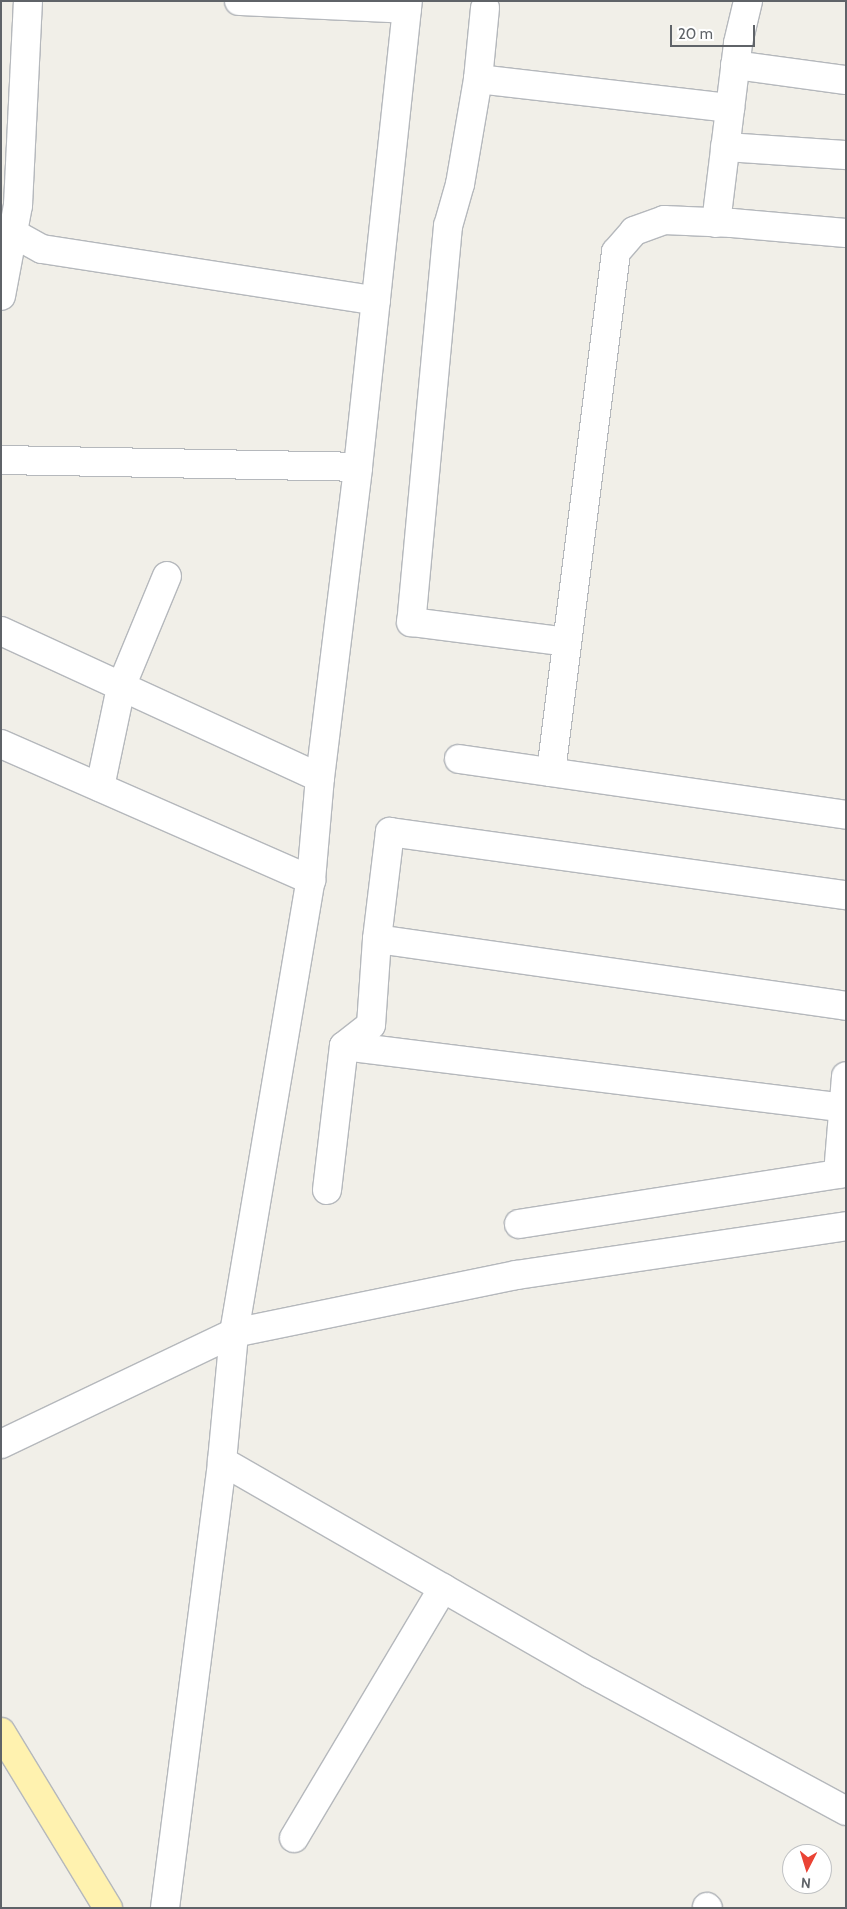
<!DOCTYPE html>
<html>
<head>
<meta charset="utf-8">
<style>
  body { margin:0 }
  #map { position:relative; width:847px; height:1909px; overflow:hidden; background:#f1efe8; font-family:Cabin,sans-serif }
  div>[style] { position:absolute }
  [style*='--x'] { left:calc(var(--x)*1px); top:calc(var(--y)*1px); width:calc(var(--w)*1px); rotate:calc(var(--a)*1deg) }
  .roads { filter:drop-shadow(1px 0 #b5b8bc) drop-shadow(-1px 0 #b5b8bc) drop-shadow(0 1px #b5b8bc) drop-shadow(0 -1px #b5b8bc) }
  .street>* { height:28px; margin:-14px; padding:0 14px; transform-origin:14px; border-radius:14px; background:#fff }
  .primary>* { height:28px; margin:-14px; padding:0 14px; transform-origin:14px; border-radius:14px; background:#fff2af }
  span { translate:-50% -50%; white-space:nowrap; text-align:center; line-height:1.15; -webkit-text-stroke:4.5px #fff; paint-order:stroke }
  .frame { position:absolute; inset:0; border:2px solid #5f6368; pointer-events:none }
  .north { position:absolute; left:782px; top:1844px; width:50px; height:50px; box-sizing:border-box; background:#fff; border:1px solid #bfc1c3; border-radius:50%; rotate:185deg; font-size:14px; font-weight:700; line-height:20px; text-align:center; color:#5f6368 }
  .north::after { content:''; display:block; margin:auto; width:18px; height:22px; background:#ea4335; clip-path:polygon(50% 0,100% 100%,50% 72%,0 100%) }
  .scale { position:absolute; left:670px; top:25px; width:85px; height:22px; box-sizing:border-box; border:2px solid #5f6368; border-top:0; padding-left:6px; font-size:15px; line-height:18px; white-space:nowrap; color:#5f6368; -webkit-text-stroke:4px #fff; paint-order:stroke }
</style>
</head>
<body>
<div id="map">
  <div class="roads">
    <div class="street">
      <div style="--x:239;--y:1;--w:168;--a:2.7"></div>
      <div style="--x:485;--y:8;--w:71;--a:95.6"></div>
      <div style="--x:478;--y:79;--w:107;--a:99.7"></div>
      <div style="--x:460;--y:184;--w:44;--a:105.9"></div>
      <div style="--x:448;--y:226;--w:398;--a:95.3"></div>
      <div style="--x:411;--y:622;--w:157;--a:7.3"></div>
      <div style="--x:735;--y:65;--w:112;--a:7.7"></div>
      <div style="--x:478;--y:79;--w:254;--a:6.6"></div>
      <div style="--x:725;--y:147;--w:121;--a:3.8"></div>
      <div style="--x:716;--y:223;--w:181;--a:-83"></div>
      <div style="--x:738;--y:43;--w:43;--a:-76.6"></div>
      <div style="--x:11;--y:232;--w:35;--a:29"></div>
      <div style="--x:42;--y:249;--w:338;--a:8.8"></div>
      <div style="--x:1;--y:296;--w:93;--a:-79.4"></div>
      <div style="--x:18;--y:205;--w:204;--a:-87.2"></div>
      <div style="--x:1;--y:460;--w:357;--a:1.1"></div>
      <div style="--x:1;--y:631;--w:351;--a:24.7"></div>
      <div style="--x:1;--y:744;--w:339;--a:23.7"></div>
      <div style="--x:459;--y:759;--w:391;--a:8.2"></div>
      <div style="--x:551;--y:772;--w:524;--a:-82.87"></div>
      <div style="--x:616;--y:252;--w:28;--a:-49"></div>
      <div style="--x:634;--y:231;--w:32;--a:-20"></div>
      <div style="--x:664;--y:220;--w:68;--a:2.5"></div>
      <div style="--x:732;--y:223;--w:114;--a:5"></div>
      <div style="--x:100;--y:787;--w:102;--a:-78.1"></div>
      <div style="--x:121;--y:687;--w:120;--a:-67.5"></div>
      <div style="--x:377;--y:939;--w:474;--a:8.1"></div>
      <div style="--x:344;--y:1046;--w:506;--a:7.04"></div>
      <div style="--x:838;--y:1174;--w:98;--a:-85.3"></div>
      <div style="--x:327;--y:1190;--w:145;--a:-83.3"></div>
      <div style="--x:344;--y:1046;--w:34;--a:-38"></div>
      <div style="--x:371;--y:1025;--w:86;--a:-86"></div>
      <div style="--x:377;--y:939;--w:108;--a:-83.1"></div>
      <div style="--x:390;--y:832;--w:460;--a:7.9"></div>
      <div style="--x:519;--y:1224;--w:331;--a:-8.9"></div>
      <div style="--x:1;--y:1444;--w:258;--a:-25.5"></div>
      <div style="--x:234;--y:1333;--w:288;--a:-11.6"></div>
      <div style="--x:516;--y:1275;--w:334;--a:-8.4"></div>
      <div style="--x:222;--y:1461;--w:426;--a:29.9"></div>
      <div style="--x:591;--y:1673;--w:290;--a:28.4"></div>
      <div style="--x:294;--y:1838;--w:291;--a:-59.2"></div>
      <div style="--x:707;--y:1907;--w:1;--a:45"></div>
      <div style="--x:165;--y:1908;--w:451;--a:-82.7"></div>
      <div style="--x:222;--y:1461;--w:129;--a:-84.6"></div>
      <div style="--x:234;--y:1333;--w:459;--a:-80.4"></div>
      <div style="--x:311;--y:880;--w:102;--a:-85"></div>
      <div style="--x:320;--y:778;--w:313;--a:-83"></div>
      <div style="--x:358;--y:467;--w:469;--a:-83.9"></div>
    </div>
    <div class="primary">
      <div style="--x:1;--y:1732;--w:206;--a:58.7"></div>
    </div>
  </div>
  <div class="frame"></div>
  <div class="north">N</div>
  <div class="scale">20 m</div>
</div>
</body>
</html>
